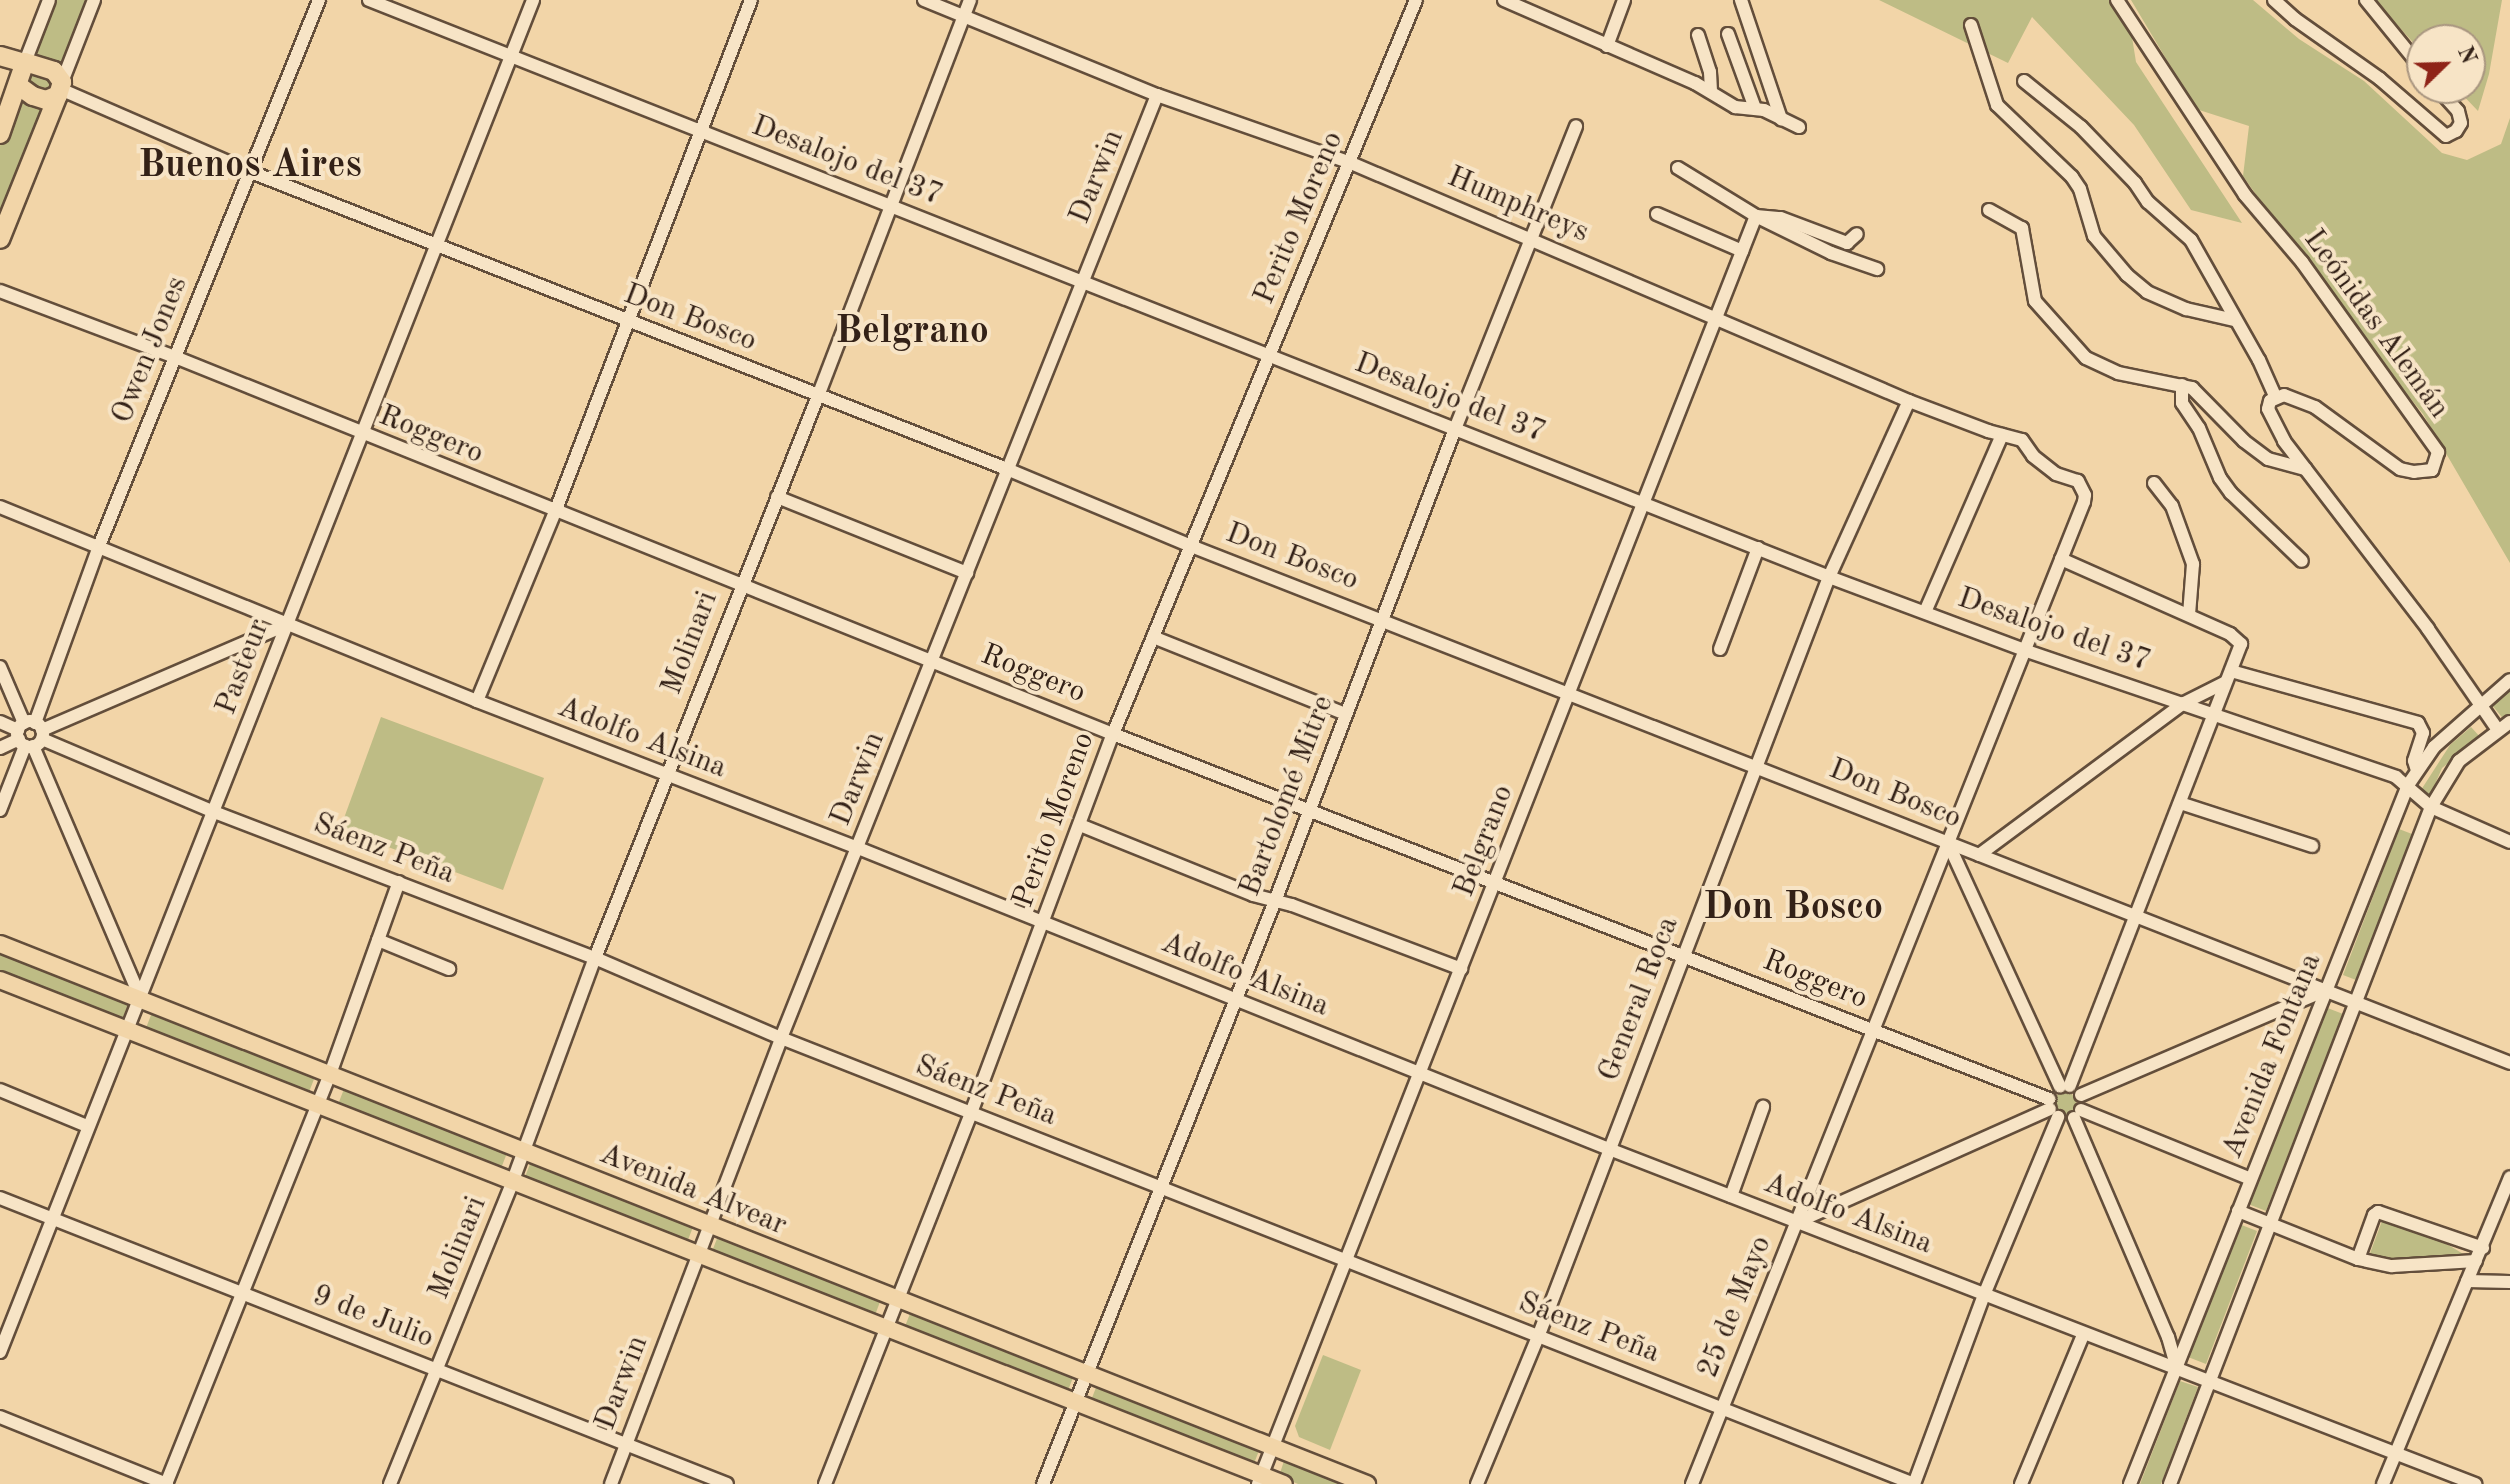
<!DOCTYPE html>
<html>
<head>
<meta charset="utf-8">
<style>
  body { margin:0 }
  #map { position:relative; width:2510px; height:1484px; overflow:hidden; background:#f2d5a8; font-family:"Old Standard TT",serif }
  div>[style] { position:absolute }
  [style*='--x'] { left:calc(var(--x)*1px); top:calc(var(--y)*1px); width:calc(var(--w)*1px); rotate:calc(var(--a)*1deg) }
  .green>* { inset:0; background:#bebc85 }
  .round { border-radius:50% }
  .roads { filter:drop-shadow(2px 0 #634e3b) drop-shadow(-2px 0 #634e3b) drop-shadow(0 2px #634e3b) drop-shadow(0 -2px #634e3b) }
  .minor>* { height:12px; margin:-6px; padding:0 6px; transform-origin:6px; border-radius:6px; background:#f7e4c6 }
  .minor>.ring { margin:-6px; padding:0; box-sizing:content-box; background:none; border:12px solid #f7e4c6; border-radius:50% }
  .major>* { height:16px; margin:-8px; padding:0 8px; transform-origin:8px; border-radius:8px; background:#f2d5a8 }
  .highway>* { height:18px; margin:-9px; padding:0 9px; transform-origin:9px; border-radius:9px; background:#f2d5a8 }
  span { translate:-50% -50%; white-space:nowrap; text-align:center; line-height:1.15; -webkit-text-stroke:8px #f7e4c6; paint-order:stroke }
  .street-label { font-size:30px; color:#332117 }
  .district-label { font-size:38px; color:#332117; font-weight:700 }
  .north { position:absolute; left:2406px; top:24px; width:80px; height:80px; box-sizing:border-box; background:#f7e4c6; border:2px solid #a99680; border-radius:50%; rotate:67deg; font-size:22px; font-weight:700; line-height:32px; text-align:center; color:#332117 }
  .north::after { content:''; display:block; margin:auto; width:28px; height:36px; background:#8f2418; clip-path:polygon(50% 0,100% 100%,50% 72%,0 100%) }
</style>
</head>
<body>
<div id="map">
  <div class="green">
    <div style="clip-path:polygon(54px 0,86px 0,61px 63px,34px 53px)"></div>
    <div style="clip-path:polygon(1879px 0,2126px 0,2136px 62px,2242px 223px,2191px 210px,2134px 125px,2032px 17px,2008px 63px)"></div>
    <div style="clip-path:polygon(2131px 0,2253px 0,2299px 39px,2364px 81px,2442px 153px,2467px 160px,2501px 144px,2510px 118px,2510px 563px,2423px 414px,2321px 288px,2243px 176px,2249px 126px,2196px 109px)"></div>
    <div style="clip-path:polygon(2374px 0,2502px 0,2489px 74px,2478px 111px,2456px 88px,2470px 88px,2470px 40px,2422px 40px,2422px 52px)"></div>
    <div style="clip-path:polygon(35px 73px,50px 81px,50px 89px,45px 91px,28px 82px,28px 74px)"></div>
    <div style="clip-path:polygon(24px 98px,42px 105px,43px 112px,0 218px,0 146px,18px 99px)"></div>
    <div style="clip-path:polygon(2510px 688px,2510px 717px,2505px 721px,2492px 705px)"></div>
    <div style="clip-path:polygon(381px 717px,544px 778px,503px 890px,340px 829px)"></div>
    <div style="clip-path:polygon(2471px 727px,2481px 738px,2442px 768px,2430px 796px,2421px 790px,2450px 745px)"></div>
    <div style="clip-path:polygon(2399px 829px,2412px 834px,2356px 980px,2343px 975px)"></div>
    <div style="clip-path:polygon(0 951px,129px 1002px,122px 1020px,0 972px)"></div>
    <div style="clip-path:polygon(2325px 1007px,2343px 1014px,2266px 1211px,2248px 1204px)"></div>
    <div style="clip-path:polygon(153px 1010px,316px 1074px,309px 1092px,146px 1028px)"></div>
    <div style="clip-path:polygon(344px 1089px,507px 1153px,500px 1171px,337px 1107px)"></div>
    <div class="round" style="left:2054px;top:1092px;width:22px;height:22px"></div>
    <div style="clip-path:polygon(530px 1164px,693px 1227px,686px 1245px,523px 1182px)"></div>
    <div style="clip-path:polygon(2382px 1221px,2445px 1243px,2465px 1255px,2410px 1262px,2369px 1256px)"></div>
    <div style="clip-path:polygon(2239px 1224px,2257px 1231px,2206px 1364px,2188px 1357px)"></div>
    <div style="clip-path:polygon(718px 1236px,881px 1299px,874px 1318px,711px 1254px)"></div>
    <div style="clip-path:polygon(911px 1311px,1074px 1375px,1067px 1393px,904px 1329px)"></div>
    <div style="clip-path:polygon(1323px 1355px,1361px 1370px,1330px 1450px,1299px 1437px,1295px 1426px)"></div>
    <div style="clip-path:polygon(2180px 1381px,2198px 1387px,2161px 1484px,2140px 1484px)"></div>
    <div style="clip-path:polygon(1097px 1385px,1260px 1448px,1253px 1466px,1090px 1403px)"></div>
    <div style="clip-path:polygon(1285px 1458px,1351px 1484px,1298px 1484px,1279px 1476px)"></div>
  </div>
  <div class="roads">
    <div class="minor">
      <div style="--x:369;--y:0;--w:1570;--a:21.56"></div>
      <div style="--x:1829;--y:577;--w:208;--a:20.5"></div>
      <div style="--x:2024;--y:650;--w:393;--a:18.8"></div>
      <div style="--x:2396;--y:777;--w:46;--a:40.6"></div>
      <div style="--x:2431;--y:807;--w:86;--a:23.9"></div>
      <div style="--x:924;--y:0;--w:252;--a:22.2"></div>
      <div style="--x:1157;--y:95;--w:206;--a:19.3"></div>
      <div style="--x:1351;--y:163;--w:607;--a:23.1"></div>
      <div style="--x:1909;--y:401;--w:85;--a:20.8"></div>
      <div style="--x:1988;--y:431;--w:35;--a:15"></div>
      <div style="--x:2022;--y:440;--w:19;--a:55"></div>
      <div style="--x:2033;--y:456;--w:29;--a:38"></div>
      <div style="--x:2056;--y:474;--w:23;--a:18"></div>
      <div style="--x:1504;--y:0;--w:208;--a:23.5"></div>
      <div style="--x:1695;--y:83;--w:47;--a:31"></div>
      <div style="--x:1735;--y:107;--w:29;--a:6"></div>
      <div style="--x:1764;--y:110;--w:39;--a:26"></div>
      <div style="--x:1741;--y:0;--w:126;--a:71.4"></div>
      <div style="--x:2117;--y:0;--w:233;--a:56.7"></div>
      <div style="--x:2245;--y:195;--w:88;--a:49.6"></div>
      <div style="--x:2302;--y:262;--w:234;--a:54.4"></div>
      <div style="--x:2438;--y:452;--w:19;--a:108"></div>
      <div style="--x:2432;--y:470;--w:18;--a:174"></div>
      <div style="--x:2414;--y:472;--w:14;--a:-168"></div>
      <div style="--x:2400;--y:469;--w:105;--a:-143.9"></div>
      <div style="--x:2315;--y:407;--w:33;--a:-159"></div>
      <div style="--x:2284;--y:395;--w:15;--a:157"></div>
      <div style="--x:2270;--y:401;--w:8;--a:104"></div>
      <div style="--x:2268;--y:409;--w:36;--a:63"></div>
      <div style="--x:2284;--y:441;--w:237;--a:52.5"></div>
      <div style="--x:2428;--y:629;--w:123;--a:55.3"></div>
      <div style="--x:2274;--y:0;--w:28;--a:42"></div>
      <div style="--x:2295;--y:19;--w:104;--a:35.2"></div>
      <div style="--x:2380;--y:79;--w:87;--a:40.8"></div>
      <div style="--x:2446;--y:136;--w:11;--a:-27"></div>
      <div style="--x:2456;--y:131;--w:9;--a:-58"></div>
      <div style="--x:2461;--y:123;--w:12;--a:-104"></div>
      <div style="--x:2458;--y:111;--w:31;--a:-132"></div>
      <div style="--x:2366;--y:0;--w:89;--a:50.9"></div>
      <div style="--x:1971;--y:25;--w:84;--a:72"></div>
      <div style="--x:1997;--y:105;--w:104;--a:43.8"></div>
      <div style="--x:2072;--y:177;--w:14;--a:56"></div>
      <div style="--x:2080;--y:189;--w:49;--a:73.4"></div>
      <div style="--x:2094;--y:236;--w:51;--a:49.8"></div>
      <div style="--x:2127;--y:275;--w:26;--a:40"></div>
      <div style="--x:2147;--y:292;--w:43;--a:23.6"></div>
      <div style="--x:2186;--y:309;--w:49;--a:12.9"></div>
      <div style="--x:1728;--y:34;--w:79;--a:70"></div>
      <div style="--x:1698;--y:35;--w:39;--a:72"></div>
      <div style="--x:1710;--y:72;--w:20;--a:87"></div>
      <div style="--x:1607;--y:46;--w:49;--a:-69.7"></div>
      <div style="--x:25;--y:62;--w:66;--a:-68.8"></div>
      <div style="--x:2024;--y:81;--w:73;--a:38.9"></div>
      <div style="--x:2081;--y:127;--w:78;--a:46"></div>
      <div style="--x:2135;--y:183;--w:23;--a:56"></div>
      <div style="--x:2148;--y:202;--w:57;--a:41.5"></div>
      <div style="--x:2191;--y:240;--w:138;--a:60.5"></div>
      <div style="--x:2259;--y:360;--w:39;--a:66"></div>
      <div style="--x:62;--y:82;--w:88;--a:-68.7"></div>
      <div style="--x:60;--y:89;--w:208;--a:23.5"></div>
      <div style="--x:251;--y:172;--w:812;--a:21.45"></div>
      <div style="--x:1007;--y:469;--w:199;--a:22.7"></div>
      <div style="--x:1191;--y:546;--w:1417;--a:21.4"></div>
      <div style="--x:1678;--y:168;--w:92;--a:31.6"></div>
      <div style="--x:1756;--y:216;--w:25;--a:5"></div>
      <div style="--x:1781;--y:218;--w:71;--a:20.7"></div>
      <div style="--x:1847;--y:243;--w:13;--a:-42"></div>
      <div style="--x:1989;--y:210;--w:38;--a:29"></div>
      <div style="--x:2022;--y:228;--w:74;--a:79.9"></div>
      <div style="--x:2035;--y:301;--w:76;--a:48.2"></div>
      <div style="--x:2086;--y:358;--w:35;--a:25"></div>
      <div style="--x:2118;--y:373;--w:76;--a:11.5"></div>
      <div style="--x:2192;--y:388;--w:74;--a:45.5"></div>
      <div style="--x:2244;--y:441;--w:30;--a:37"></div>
      <div style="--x:2268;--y:459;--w:39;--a:15"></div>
      <div style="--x:1657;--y:214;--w:93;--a:23.5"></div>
      <div style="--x:0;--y:291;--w:187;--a:20.7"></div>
      <div style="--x:175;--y:357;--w:1011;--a:21.9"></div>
      <div style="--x:1113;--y:734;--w:1005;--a:21.3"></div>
      <div style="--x:2182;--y:385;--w:18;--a:90"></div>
      <div style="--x:2182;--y:403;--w:30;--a:56"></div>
      <div style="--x:2199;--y:428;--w:54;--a:67.2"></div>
      <div style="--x:2220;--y:478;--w:19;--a:54"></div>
      <div style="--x:2231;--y:493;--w:98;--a:43.8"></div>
      <div style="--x:2154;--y:483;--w:29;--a:52"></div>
      <div style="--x:2172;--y:506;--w:62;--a:70.1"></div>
      <div style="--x:2193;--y:564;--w:51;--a:94.5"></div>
      <div style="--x:777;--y:497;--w:205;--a:21.8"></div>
      <div style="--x:0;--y:507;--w:515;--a:22.13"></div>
      <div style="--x:477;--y:701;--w:408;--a:21.1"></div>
      <div style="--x:858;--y:848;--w:809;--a:21.84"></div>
      <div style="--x:1609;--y:1149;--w:929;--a:21.15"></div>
      <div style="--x:2061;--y:559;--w:185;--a:23.9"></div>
      <div style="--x:2230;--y:634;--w:15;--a:42"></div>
      <div style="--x:2241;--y:644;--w:474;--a:111.2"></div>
      <div style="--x:1925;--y:612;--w:193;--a:-66.5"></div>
      <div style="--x:1153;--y:637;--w:208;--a:21.8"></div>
      <div style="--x:1720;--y:649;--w:108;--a:-69.4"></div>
      <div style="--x:0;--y:667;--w:61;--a:66.8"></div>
      <div style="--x:2231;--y:671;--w:194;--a:15.5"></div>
      <div style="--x:2418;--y:723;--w:11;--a:63"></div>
      <div style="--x:2423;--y:733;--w:29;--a:108"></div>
      <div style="--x:2414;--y:761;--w:9;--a:72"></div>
      <div style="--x:477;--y:701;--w:204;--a:-67.6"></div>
      <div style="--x:555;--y:512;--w:548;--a:-69.05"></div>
      <div class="ring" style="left:17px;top:721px;width:14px;height:14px"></div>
      <div style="--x:0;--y:722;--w:20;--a:24"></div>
      <div style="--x:35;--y:723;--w:188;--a:-70.1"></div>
      <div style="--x:99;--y:546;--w:589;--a:-68.05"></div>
      <div style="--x:42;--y:730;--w:268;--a:-23.3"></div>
      <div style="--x:42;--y:739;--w:187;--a:23"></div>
      <div style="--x:214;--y:812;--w:408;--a:21"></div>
      <div style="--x:595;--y:958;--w:202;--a:23.3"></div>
      <div style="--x:781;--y:1038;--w:1218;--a:21.49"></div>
      <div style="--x:33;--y:746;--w:275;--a:66.9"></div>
      <div style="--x:0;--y:748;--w:21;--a:-25"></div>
      <div style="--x:2180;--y:803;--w:139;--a:18"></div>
      <div style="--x:0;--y:810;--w:69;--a:-68.7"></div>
      <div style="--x:1080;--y:825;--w:187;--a:22"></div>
      <div style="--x:1253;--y:895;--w:40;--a:14.4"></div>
      <div style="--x:1292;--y:905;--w:181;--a:20.7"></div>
      <div style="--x:1948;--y:843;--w:268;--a:65.3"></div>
      <div style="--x:1979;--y:855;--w:255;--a:-36.6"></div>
      <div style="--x:2184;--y:703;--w:45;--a:-26.6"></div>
      <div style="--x:378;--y:940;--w:77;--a:22.2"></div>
      <div style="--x:0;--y:1090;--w:94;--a:22.5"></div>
      <div style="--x:2081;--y:1095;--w:267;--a:-23.2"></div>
      <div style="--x:2081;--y:1110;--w:183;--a:22.1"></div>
      <div style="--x:2074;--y:1118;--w:238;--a:66.8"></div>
      <div style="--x:2168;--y:1337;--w:33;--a:74"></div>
      <div style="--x:1731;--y:1196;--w:95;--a:-70.2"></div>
      <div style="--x:0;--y:1198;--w:781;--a:21.47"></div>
      <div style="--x:2238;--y:1211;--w:129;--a:21.8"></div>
      <div style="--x:2358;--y:1259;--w:35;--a:12"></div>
      <div style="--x:2392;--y:1266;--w:84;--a:-3.4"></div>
      <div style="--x:1797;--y:1222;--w:277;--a:-24.1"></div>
      <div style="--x:2358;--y:1259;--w:47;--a:-70"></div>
      <div style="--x:2374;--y:1215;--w:5;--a:-37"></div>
      <div style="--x:2378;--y:1212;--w:111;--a:18.9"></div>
      <div style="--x:2467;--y:1281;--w:43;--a:1.3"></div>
      <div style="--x:0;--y:1352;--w:1453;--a:-68.48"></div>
      <div style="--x:0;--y:1417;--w:180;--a:21.9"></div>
      <div style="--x:166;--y:1484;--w:438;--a:-68.2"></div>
      <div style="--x:329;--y:1077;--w:207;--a:-70.3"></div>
      <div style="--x:390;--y:1484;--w:325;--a:-67.9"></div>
      <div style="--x:512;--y:1183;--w:240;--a:-69.8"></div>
      <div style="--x:595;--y:958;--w:605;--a:-68.36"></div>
      <div style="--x:818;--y:396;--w:424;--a:-69"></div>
      <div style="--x:611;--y:1484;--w:477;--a:-69.1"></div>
      <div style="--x:781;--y:1038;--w:1015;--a:-68.26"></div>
      <div style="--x:825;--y:1484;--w:399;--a:-68.5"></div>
      <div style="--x:971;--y:1113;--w:405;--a:-69.5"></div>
      <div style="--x:1113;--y:734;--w:794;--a:-67.57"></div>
      <div style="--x:1043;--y:1484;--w:627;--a:-68.3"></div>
      <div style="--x:1275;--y:901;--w:505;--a:-69.13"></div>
      <div style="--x:1455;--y:429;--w:326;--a:-68.2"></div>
      <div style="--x:1258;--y:1484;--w:1362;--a:-68.56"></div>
      <div style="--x:1756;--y:216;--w:84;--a:26.3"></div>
      <div style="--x:1831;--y:253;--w:49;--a:19.2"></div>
      <div style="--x:1477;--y:1484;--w:159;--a:-67.5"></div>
      <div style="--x:1538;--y:1337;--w:814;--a:-69.05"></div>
      <div style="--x:1829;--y:577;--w:193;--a:-65.6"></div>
      <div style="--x:1692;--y:1484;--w:1057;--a:-68.24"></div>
      <div style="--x:2084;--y:502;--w:7;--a:-82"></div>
      <div style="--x:2085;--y:495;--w:16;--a:-117"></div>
      <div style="--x:1914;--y:1484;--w:202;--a:-69.7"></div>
      <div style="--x:1984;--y:1295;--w:193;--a:-67.4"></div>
      <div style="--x:2021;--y:1484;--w:161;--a:-67.4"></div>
      <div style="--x:2130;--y:1484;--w:752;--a:-68.31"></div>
      <div style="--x:2408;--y:785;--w:46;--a:-55.6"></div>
      <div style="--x:2434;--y:747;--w:101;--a:-41.4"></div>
      <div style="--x:2170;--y:1484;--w:726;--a:-68.92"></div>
      <div style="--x:2431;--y:807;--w:54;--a:-58.7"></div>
      <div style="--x:2459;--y:761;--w:64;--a:-37.4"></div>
      <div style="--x:2383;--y:1484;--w:332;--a:-67.5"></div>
    </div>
    <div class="major">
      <div style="--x:0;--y:944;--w:1470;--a:21.56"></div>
      <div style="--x:0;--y:980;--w:1379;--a:21.43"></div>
    </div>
    <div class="highway">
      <div style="--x:0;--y:56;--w:26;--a:16"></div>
      <div style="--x:19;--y:86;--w:17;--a:36"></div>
      <div style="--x:33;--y:96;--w:14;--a:17"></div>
      <div style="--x:46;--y:100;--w:13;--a:-23"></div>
      <div style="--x:0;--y:134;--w:76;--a:-70.9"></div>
      <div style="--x:25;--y:62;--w:30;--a:17"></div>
      <div style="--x:54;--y:71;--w:14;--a:54"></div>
      <div style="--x:62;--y:82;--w:14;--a:107"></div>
      <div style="--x:58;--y:95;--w:155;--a:111.9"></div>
    </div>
  </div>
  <div class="street-label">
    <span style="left:847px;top:161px;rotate:21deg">Desalojo del 37</span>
    <span style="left:1097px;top:177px;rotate:-68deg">Darwin</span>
    <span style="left:1518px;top:205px;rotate:23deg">Humphreys</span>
    <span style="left:1299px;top:218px;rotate:-67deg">Perito Moreno</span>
    <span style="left:690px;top:318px;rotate:21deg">Don Bosco</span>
    <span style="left:2376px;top:324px;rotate:54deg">Leónidas Alemán</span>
    <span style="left:150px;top:350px;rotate:-68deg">Owen Jones</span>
    <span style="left:1450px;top:398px;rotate:21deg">Desalojo del 37</span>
    <span style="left:431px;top:435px;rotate:22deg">Roggero</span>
    <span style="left:1292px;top:557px;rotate:21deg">Don Bosco</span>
    <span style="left:2054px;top:630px;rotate:19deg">Desalojo del 37</span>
    <span style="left:690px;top:643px;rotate:-69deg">Molinari</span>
    <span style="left:243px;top:667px;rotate:-69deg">Pasteur</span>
    <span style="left:1033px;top:674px;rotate:22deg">Roggero</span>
    <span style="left:642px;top:738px;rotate:21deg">Adolfo Alsina</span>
    <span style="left:858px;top:779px;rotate:-68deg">Darwin</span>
    <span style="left:1895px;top:794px;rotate:22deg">Don Bosco</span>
    <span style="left:1287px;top:796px;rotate:-69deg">Bartolomé Mitre</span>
    <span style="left:1054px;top:820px;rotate:-70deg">Perito Moreno</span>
    <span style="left:1484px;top:841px;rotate:-69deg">Belgrano</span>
    <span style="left:384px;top:849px;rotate:21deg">Sáenz Peña</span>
    <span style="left:1245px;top:975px;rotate:22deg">Adolfo Alsina</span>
    <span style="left:1815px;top:980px;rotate:22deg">Roggero</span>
    <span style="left:1639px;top:999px;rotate:-69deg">General Roca</span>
    <span style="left:2272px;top:1056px;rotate:-68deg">Avenida Fontana</span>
    <span style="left:986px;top:1091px;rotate:21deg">Sáenz Peña</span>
    <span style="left:693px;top:1190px;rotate:22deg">Avenida Alvear</span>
    <span style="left:1848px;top:1214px;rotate:21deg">Adolfo Alsina</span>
    <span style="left:458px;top:1248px;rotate:-68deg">Molinari</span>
    <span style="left:1735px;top:1307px;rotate:-68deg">25 de Mayo</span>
    <span style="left:373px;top:1317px;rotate:21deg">9 de Julio</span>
    <span style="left:1589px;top:1328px;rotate:21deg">Sáenz Peña</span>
    <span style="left:622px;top:1383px;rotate:-69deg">Darwin</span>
  </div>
  <div class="district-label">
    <span style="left:250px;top:167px">Buenos Aires</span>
    <span style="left:912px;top:333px">Belgrano</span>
    <span style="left:1793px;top:909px">Don Bosco</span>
  </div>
  <div class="north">N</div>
</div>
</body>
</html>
